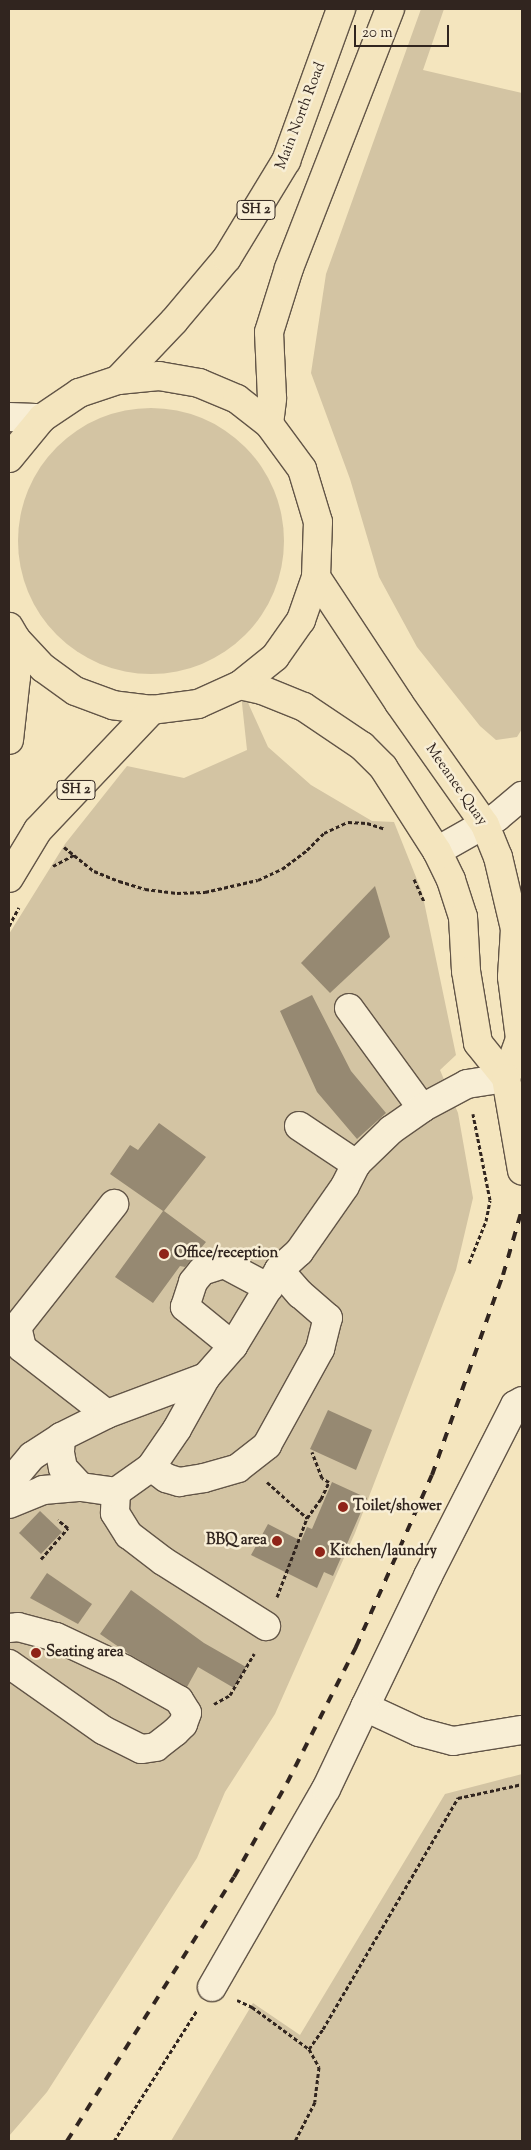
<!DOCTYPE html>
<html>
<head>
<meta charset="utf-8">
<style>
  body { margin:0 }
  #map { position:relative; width:531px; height:2150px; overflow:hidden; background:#f4e5be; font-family:"Sorts Mill Goudy",serif }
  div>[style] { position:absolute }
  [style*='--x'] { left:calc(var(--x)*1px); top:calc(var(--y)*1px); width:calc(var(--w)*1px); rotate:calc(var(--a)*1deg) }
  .green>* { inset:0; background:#d3c4a3 }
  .round { border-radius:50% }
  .building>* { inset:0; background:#968972 }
  .path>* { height:3px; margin-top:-1.5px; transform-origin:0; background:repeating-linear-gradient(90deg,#31251f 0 4px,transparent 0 6.5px) }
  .roads { filter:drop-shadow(1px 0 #625547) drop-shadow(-1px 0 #625547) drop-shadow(0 1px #625547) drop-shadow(0 -1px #625547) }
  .minor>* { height:28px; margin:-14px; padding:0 14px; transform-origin:14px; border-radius:14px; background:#f8eed5 }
  .major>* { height:28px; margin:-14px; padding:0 14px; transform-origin:14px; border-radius:14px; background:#f4e5be }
  .highway>* { height:28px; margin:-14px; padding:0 14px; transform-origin:14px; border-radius:14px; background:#f4e5be }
  .rail>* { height:4px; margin-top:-2px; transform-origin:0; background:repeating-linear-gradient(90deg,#31251f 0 9px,transparent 0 18px) }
  .dots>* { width:14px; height:14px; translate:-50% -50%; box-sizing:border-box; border:2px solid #f8eed5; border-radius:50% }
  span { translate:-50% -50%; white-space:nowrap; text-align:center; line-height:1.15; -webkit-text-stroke:5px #f8eed5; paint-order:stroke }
  .shield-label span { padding:1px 4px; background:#f8eed5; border:1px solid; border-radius:4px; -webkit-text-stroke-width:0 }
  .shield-label { font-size:14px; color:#31251f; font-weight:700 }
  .street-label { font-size:15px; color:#31251f }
  .poi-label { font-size:15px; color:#31251f; font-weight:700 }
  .left { translate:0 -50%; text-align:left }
  .right { translate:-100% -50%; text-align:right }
  .frame { position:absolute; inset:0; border:10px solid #31251f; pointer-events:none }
  .scale { position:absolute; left:354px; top:25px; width:95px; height:22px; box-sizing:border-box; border:2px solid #31251f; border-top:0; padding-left:6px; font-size:15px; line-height:18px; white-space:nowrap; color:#31251f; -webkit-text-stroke:4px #f8eed5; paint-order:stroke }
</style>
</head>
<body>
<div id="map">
  <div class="green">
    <div style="clip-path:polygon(421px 9px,444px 9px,423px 70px,522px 93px,522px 729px,517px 737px,496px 740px,480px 726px,417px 647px,379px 577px,350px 479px,311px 373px,326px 274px)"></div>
    <div class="round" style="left:18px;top:408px;width:266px;height:266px"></div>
    <div style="clip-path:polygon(240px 685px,268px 747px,311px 785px,372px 821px,394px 822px,422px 892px,456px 1055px,440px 1070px,458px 1113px,473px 1198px,456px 1270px,355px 1533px,275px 1714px,225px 1792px,197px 1858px,47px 2092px,9px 2136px,9px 934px,65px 844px,127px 766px,184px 778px,247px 750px)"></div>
    <div style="clip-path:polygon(522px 1774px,522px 2141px,171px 2141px,253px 2003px,300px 2035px,445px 1794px)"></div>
  </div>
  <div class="building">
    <div style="clip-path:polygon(375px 886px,390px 937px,330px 993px,301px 963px)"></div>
    <div style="clip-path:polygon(312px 995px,351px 1071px,386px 1113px,357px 1139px,317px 1092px,280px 1011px)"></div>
    <div style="clip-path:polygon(159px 1123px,206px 1157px,164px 1211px,206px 1242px,185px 1267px,180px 1266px,153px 1303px,115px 1277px,163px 1211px,110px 1174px,130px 1145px,138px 1150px)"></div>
    <div style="clip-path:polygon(328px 1410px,372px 1430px,356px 1470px,310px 1449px)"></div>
    <div style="clip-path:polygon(332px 1482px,367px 1498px,333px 1576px,324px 1572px,317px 1588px,251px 1555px,268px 1524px,301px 1541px,307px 1527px,312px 1529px)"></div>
    <div style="clip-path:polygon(40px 1511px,62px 1532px,41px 1554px,19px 1533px)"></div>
    <div style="clip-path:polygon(47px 1573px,92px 1604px,78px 1624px,30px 1598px)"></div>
    <div style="clip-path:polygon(131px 1590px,204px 1643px,246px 1667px,234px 1688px,198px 1667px,187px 1687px,129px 1654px,100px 1634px)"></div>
  </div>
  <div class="path">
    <div style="--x:64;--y:847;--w:38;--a:39"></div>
    <div style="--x:94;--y:871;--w:27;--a:22"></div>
    <div style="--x:119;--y:881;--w:27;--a:17"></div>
    <div style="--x:145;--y:889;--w:32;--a:7"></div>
    <div style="--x:177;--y:893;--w:28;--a:-2"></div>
    <div style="--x:205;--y:892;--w:54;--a:-12.8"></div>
    <div style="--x:258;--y:880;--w:26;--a:-25"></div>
    <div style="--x:282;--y:869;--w:31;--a:-37"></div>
    <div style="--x:307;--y:850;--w:24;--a:-45"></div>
    <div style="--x:324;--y:833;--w:26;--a:-25"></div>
    <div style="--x:348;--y:822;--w:19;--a:3"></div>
    <div style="--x:367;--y:823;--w:19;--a:18"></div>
    <div style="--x:53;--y:866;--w:24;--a:-28"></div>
    <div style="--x:414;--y:879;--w:24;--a:66"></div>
    <div style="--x:9;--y:926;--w:21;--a:-62"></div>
    <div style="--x:469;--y:1263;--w:45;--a:-68"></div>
    <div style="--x:486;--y:1221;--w:21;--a:-79"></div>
    <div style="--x:490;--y:1200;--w:88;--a:-101.2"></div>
    <div style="--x:267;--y:1482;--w:54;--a:42"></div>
    <div style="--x:41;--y:1559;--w:41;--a:-48.9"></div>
    <div style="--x:68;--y:1528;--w:13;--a:-141"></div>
    <div style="--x:277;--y:1597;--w:85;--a:-69.2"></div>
    <div style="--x:307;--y:1518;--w:24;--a:-54"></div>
    <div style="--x:321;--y:1499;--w:19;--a:-65"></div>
    <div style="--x:329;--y:1482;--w:8;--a:-150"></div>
    <div style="--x:322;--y:1478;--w:28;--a:-111"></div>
    <div style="--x:214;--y:1704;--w:18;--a:-29"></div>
    <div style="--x:230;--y:1695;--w:48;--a:-59.7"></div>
    <div style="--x:237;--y:2000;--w:17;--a:25"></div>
    <div style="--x:252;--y:2007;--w:71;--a:36.4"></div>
    <div style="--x:309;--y:2049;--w:21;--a:61"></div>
    <div style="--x:319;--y:2067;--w:35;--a:97"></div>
    <div style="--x:315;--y:2102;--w:44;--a:117.1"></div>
    <div style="--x:309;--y:2049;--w:24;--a:-55"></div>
    <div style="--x:323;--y:2029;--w:268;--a:-59.7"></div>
    <div style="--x:458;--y:1798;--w:66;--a:-12.3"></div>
    <div style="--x:114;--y:2141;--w:155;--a:-57.6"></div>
  </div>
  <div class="roads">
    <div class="minor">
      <div style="--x:9;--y:417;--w:33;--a:2"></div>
      <div style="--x:437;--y:851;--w:69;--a:-29.5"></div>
      <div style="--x:497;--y:817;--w:33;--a:-40"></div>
      <div style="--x:349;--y:1008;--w:124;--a:53.9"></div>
      <div style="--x:299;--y:1126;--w:69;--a:33.7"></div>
      <div style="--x:233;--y:1346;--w:62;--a:-140.9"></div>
      <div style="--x:185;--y:1307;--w:26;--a:-72"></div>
      <div style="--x:193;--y:1282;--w:14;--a:-51"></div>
      <div style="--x:202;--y:1271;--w:23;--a:-18"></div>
      <div style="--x:224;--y:1264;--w:51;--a:28.1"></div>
      <div style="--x:522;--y:1401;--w:8;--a:150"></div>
      <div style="--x:515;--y:1405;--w:192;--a:117"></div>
      <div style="--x:428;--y:1576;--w:145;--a:115.7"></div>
      <div style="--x:365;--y:1707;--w:60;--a:24.8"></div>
      <div style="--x:419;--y:1732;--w:35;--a:15"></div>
      <div style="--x:453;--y:1741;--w:70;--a:-9.1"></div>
      <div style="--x:107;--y:1414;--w:108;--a:-142.2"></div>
      <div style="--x:22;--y:1348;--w:22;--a:-103"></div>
      <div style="--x:17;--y:1327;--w:157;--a:-51.7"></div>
      <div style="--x:61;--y:1437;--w:16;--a:94"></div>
      <div style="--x:60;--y:1453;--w:15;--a:79"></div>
      <div style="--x:63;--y:1468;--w:26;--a:47"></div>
      <div style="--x:151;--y:1467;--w:19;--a:36"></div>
      <div style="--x:166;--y:1478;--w:14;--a:17"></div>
      <div style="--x:179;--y:1482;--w:25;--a:-9"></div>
      <div style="--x:204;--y:1478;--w:35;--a:-16"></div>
      <div style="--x:238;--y:1468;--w:37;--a:-38"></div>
      <div style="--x:267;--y:1445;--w:110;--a:-61.1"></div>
      <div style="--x:320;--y:1349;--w:32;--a:-76"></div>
      <div style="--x:328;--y:1318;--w:37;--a:-139"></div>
      <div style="--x:300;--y:1294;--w:32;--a:-131"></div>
      <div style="--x:9;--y:1489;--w:16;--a:-63"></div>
      <div style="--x:16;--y:1475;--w:25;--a:-50"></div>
      <div style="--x:32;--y:1456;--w:35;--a:-33"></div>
      <div style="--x:61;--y:1437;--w:51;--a:-26.6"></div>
      <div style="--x:107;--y:1414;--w:106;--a:-20.5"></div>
      <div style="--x:116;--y:1492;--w:21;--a:93"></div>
      <div style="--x:115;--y:1513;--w:26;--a:58"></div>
      <div style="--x:129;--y:1535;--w:43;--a:37.4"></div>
      <div style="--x:163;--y:1561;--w:122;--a:32.3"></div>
      <div style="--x:9;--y:1504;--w:37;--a:-22"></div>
      <div style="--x:43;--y:1490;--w:38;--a:-5"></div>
      <div style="--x:81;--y:1487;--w:35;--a:8"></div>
      <div style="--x:116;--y:1492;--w:43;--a:-35.5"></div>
      <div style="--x:151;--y:1467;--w:46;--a:-55.6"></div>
      <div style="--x:177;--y:1429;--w:60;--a:-60.9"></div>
      <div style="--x:206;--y:1377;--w:41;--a:-48.9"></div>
      <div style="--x:233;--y:1346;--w:89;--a:-58.8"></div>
      <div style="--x:279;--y:1270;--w:27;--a:-42"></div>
      <div style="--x:299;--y:1252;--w:80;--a:-55.1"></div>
      <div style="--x:345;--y:1186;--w:25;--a:-63"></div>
      <div style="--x:356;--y:1164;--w:49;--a:-44.2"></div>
      <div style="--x:391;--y:1130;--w:38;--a:-35"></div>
      <div style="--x:422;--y:1108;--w:51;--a:-28.1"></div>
      <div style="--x:467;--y:1084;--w:39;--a:-9"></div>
      <div style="--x:9;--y:1628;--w:9;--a:-6"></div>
      <div style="--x:18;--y:1627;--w:39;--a:15"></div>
      <div style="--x:56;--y:1637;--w:75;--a:25.2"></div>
      <div style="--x:124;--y:1669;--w:63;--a:29.4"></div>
      <div style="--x:179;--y:1700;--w:15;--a:58"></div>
      <div style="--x:187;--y:1713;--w:12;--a:110"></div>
      <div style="--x:183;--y:1724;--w:11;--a:135"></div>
      <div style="--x:175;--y:1732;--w:24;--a:142"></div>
      <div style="--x:156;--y:1747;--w:15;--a:172"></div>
      <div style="--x:141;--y:1749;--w:42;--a:-153.4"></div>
      <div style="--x:103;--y:1730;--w:115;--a:-144.9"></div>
      <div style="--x:212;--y:1987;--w:228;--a:-60.1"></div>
      <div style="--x:326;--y:1789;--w:91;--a:-64.6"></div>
    </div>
    <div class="major">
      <div style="--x:316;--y:577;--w:151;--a:56.6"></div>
      <div style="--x:399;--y:703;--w:149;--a:54.8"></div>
      <div style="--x:485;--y:825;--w:35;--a:68"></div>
      <div style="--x:498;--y:857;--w:74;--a:76.7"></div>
      <div style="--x:515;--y:929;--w:48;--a:93.6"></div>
      <div style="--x:512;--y:977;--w:63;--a:82.6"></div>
      <div style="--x:520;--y:1039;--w:41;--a:109.7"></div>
      <div style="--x:240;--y:685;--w:23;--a:13"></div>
      <div style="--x:262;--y:690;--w:45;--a:22"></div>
      <div style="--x:304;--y:707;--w:70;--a:33.9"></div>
      <div style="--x:362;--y:746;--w:30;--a:45"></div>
      <div style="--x:383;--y:767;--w:100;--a:57.3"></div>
      <div style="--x:437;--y:851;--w:32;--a:64"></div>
      <div style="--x:451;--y:880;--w:39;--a:72"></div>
      <div style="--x:463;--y:917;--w:54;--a:86.8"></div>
      <div style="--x:466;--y:971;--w:73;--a:80.5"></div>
      <div style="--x:478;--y:1043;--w:45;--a:51.3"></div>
      <div style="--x:506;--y:1078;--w:94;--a:80.2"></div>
    </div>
    <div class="highway">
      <div style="--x:118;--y:380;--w:81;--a:-46.5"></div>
      <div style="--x:174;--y:321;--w:82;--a:-49.9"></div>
      <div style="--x:227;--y:258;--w:114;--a:-58.7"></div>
      <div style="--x:286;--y:161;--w:162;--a:-70.1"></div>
      <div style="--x:269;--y:424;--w:26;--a:-83"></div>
      <div style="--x:272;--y:398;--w:66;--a:-92.6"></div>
      <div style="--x:269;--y:332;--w:67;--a:-72.6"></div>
      <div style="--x:289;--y:268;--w:278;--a:-68.7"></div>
      <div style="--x:9;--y:458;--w:52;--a:-50.5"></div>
      <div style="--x:42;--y:418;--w:45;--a:-34"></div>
      <div style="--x:79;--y:393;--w:41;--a:-18.4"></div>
      <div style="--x:118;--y:380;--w:41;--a:-5.6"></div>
      <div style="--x:159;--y:376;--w:41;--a:9.9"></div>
      <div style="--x:199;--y:383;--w:41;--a:22.8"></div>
      <div style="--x:237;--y:399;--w:41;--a:38"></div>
      <div style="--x:269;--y:424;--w:56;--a:53.7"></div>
      <div style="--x:302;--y:469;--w:55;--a:73.2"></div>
      <div style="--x:318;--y:522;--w:55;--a:92.1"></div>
      <div style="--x:316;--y:577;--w:46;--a:109.2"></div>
      <div style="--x:301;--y:620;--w:45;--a:125.1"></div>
      <div style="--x:275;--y:657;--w:45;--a:141.3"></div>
      <div style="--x:240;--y:685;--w:46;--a:155.7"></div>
      <div style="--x:198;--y:704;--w:46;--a:172.6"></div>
      <div style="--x:152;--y:710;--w:39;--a:-173"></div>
      <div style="--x:113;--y:705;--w:40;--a:-159.8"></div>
      <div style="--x:75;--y:691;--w:39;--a:-144"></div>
      <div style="--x:43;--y:668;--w:40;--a:-133"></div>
      <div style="--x:16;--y:639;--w:14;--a:-120"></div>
      <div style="--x:9;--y:740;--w:63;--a:-83.7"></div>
      <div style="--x:16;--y:677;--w:38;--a:-90"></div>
      <div style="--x:9;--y:878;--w:56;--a:-58.9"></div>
      <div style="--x:38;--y:830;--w:166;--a:-46.5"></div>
    </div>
  </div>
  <div class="rail">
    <div style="--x:67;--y:2141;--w:312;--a:-57.7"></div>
    <div style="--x:234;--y:1877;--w:108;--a:-60.6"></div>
    <div style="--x:287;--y:1783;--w:153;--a:-63.1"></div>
    <div style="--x:356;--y:1647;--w:188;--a:-66.2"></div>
    <div style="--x:432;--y:1475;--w:212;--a:-70.5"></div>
    <div style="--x:503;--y:1275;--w:69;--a:-73.9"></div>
  </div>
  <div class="dots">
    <div style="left:164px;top:1254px;background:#8f2418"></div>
    <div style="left:343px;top:1507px;background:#8f2418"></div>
    <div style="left:277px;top:1541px;background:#8f2418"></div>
    <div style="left:320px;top:1552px;background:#8f2418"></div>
    <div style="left:36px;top:1653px;background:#8f2418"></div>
  </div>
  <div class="shield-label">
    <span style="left:256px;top:210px">SH 2</span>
    <span style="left:76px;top:790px">SH 2</span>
  </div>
  <div class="street-label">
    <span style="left:301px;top:116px;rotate:-69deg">Main North Road</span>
    <span style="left:456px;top:785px;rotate:55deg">Meeanee Quay</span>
  </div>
  <div class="poi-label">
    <span class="left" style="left:174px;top:1254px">Office/reception</span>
    <span class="left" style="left:353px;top:1507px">Toilet/shower</span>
    <span class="right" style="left:267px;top:1541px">BBQ area</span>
    <span class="left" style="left:330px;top:1552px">Kitchen/laundry</span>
    <span class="left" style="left:46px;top:1653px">Seating area</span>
  </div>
  <div class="frame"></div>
  <div class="scale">20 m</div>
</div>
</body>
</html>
